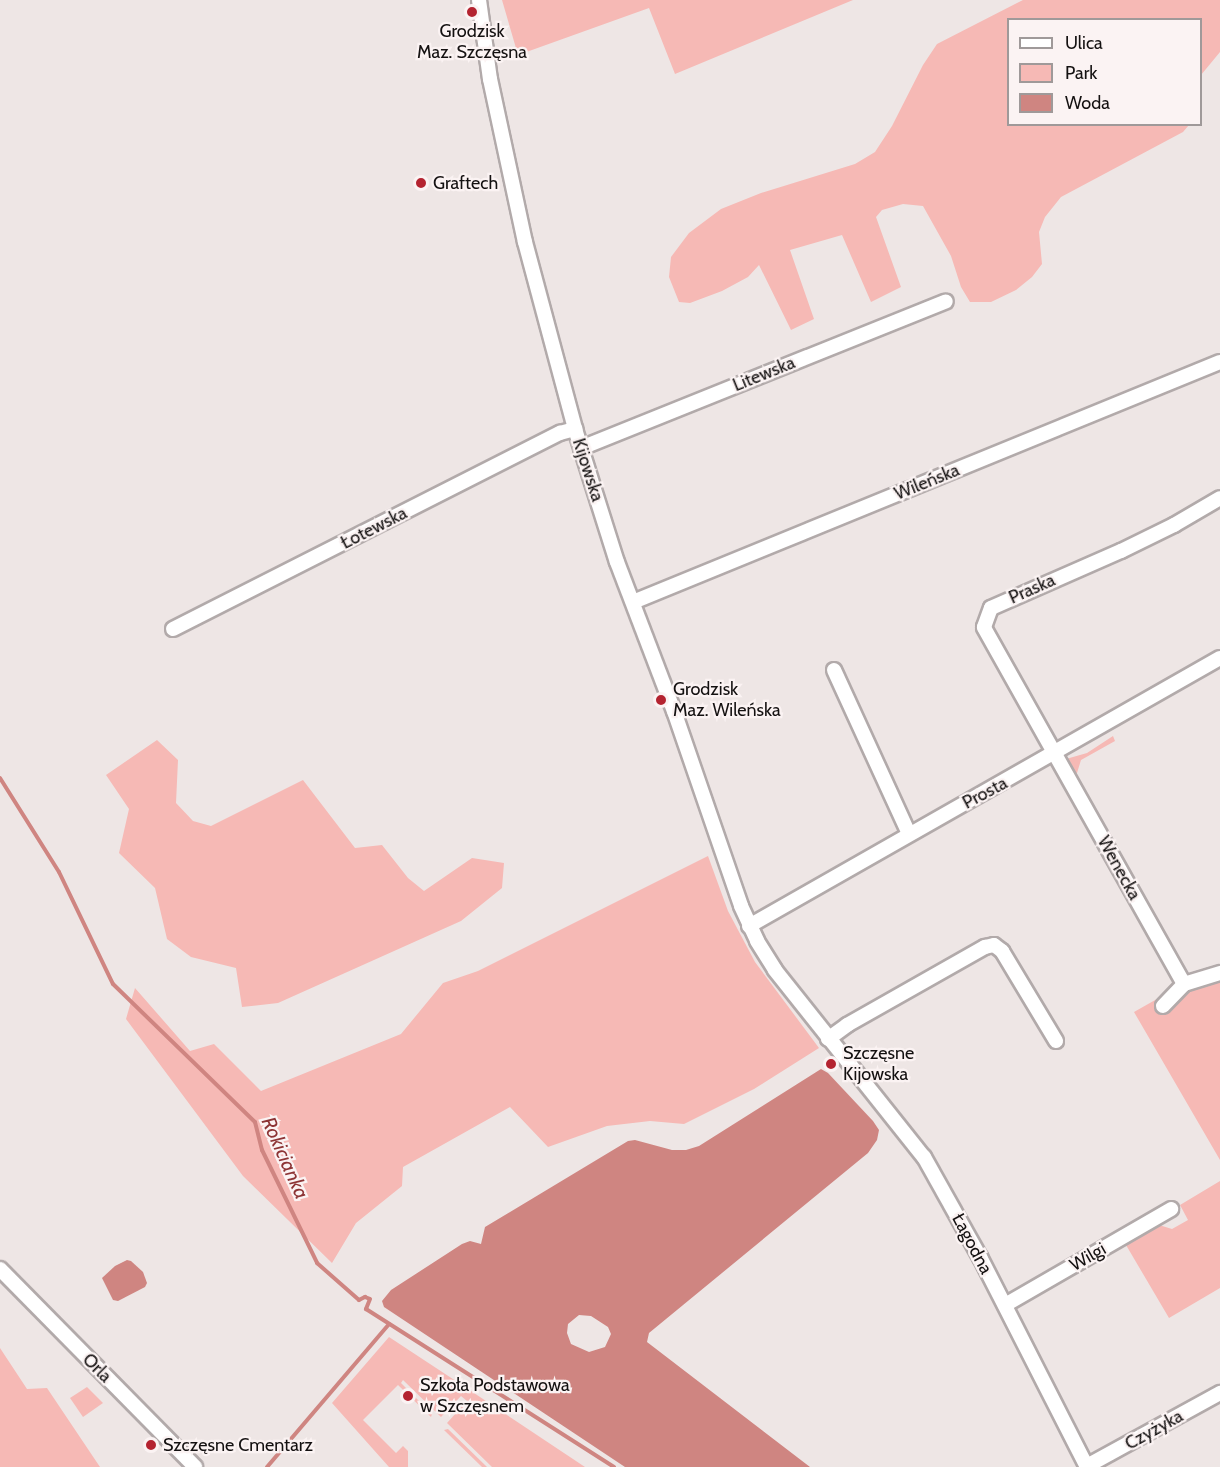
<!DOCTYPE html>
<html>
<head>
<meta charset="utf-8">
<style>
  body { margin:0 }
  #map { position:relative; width:1220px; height:1467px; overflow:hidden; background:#eee6e5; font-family:Cabin,sans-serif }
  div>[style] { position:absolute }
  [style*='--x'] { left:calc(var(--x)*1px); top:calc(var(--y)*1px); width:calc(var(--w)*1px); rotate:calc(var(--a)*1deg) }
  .green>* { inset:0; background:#f6b9b5 }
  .water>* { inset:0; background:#cf8581 }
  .stream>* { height:4px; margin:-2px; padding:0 2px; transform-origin:2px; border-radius:2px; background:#cf8581 }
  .roads { filter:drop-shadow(2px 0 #b2aaaa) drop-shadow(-2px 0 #b2aaaa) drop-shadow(0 2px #b2aaaa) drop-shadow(0 -2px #b2aaaa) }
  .minor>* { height:14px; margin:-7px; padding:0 7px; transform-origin:7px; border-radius:7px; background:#fff }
  .dots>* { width:16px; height:16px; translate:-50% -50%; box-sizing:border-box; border:3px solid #fbf3f3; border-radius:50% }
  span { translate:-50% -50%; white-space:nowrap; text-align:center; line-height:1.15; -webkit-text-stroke:4.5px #fbf3f3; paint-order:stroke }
  .poi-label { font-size:18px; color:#141111 }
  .left { translate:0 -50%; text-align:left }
  .street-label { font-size:18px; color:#141111 }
  .water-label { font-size:20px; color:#8d3435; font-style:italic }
  .legend { position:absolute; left:1007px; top:18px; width:195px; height:108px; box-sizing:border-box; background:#fbf3f3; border:2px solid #9f9999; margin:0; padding:8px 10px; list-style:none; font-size:18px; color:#141111 }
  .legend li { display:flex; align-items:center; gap:12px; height:30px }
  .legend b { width:30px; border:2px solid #9f9999 }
</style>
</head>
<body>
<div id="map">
  <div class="green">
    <div style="clip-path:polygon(502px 0,853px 0,675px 74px,649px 8px,518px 55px)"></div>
    <div style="clip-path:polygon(1023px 0,1220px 0,1220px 52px,1201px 75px,1200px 20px,1008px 20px,1008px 124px,1189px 125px,1183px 132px,1061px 197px,1045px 217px,1039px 232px,1042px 264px,1032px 277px,1016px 290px,991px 302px,970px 302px,961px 287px,951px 256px,923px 206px,903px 204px,882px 210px,876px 217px,901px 287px,871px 302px,842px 235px,790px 250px,814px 319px,791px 330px,759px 265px,748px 277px,722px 291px,690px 303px,679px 302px,669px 277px,671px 257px,689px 233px,721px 209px,761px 193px,855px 164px,875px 152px,892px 126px,923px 65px,937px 44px)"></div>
    <div style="clip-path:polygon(1113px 736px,1115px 741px,1081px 760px,1077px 773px,1072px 775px,1066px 759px,1087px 753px)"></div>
    <div style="clip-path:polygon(157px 740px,178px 760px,176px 803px,193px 821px,211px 826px,303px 780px,355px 848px,382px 845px,408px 878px,424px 891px,472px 858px,504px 863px,502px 888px,461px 921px,278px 1003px,242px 1007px,236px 968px,191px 957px,167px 939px,155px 888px,119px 853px,129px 809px,106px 775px)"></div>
    <div style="clip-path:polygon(708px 856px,728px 911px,755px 962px,819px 1048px,754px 1089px,684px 1124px,650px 1121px,607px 1126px,548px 1147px,510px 1107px,403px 1167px,402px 1186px,356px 1223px,332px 1263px,243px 1176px,126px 1019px,135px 988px,190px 1051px,214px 1044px,261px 1091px,401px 1034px,443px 983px,478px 971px)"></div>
    <div style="clip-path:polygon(1220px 981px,1220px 1160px,1134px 1012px,1164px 995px,1184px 992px)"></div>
    <div style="clip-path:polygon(1220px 1181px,1220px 1288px,1169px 1318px,1126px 1245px,1159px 1225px,1172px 1229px,1188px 1220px,1180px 1205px)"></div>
    <div style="clip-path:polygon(389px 1337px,468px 1389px,585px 1467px,492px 1467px,447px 1423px,467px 1401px,461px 1396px,441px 1417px,403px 1380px,401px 1383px,432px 1414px,431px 1417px,398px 1385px,363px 1420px,396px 1453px,403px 1446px,408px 1451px,408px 1467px,389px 1467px,332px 1403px)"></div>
    <div style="clip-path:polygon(0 1348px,27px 1389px,47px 1388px,100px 1467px,0 1467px)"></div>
    <div style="clip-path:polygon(87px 1387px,103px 1403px,83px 1417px,70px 1398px)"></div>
    <div style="clip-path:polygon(448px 1429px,487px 1467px,482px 1467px,444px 1430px)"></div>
  </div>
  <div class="water">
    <div style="clip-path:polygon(evenodd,821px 1069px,828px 1073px,873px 1121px,879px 1130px,877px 1140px,868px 1153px,649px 1333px,647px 1342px,810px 1467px,625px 1467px,384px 1307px,382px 1301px,391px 1290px,462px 1244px,470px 1241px,481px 1244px,485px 1227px,628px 1141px,635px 1140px,672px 1150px,686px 1150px,699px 1146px,821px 1069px,579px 1315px,591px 1316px,608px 1327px,611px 1334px,605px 1347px,589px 1352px,571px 1344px,567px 1333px,568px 1324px,579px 1315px)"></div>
    <div style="clip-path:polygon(127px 1260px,131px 1261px,143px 1272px,147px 1283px,145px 1287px,118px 1301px,113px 1300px,102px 1278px,115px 1266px)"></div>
  </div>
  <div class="stream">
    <div style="--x:0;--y:778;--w:111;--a:57.9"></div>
    <div style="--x:59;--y:872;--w:124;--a:64.3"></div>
    <div style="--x:113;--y:984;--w:198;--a:44.2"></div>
    <div style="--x:255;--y:1122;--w:29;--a:76"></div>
    <div style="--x:262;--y:1150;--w:126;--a:64"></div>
    <div style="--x:317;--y:1263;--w:56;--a:41.4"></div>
    <div style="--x:359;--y:1300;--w:7;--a:-27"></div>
    <div style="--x:365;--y:1297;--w:5;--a:22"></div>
    <div style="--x:370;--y:1299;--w:11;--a:112"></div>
    <div style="--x:366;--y:1309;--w:294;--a:32.5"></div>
    <div style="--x:267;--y:1467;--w:188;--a:-49.5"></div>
  </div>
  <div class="roads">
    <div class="minor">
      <div style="--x:479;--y:0;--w:80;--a:82.1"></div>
      <div style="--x:490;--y:79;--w:167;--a:77.9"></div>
      <div style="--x:525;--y:242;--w:194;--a:75"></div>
      <div style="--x:575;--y:429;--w:139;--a:72.5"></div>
      <div style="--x:617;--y:562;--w:160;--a:69.1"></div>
      <div style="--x:674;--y:711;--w:206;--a:71"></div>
      <div style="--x:741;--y:906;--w:38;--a:65"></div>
      <div style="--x:757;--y:941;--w:34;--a:58"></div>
      <div style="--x:775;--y:970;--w:239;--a:51.5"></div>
      <div style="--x:924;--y:1157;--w:115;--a:60.8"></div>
      <div style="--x:980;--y:1257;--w:236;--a:63"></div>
      <div style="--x:581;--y:448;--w:393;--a:-21.9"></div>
      <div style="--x:633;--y:602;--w:634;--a:-22.24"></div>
      <div style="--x:173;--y:629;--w:434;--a:-26.9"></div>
      <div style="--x:560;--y:433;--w:16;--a:-15"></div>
      <div style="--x:834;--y:670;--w:180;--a:65.4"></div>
      <div style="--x:749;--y:926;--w:542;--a:-29.64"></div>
      <div style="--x:1184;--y:984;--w:409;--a:-119.3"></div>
      <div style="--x:984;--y:627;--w:20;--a:-70"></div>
      <div style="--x:991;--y:608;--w:142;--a:-23.7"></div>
      <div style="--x:1121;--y:551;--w:59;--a:-26.1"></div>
      <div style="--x:1174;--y:525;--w:53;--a:-30.4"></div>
      <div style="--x:1163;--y:1006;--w:30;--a:-46"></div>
      <div style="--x:1184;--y:984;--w:38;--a:-17"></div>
      <div style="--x:828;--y:1039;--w:24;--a:-36"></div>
      <div style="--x:847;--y:1025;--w:159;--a:-29.5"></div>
      <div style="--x:985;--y:947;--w:9;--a:-13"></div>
      <div style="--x:994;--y:945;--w:10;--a:37"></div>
      <div style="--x:1002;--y:951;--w:105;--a:59"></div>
      <div style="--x:0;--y:1269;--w:278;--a:45.4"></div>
      <div style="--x:1005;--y:1305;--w:192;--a:-30"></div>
      <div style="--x:1087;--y:1466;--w:152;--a:-28.8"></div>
    </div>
  </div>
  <div class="dots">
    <div style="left:472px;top:12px;background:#b42330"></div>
    <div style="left:421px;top:183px;background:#b42330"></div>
    <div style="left:661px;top:700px;background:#b42330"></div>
    <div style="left:831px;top:1064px;background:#b42330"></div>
    <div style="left:408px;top:1396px;background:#b42330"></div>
    <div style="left:151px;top:1445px;background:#b42330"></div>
  </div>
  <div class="poi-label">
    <span style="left:472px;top:42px">Grodzisk<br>Maz. Szczęsna</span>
    <span class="left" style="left:433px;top:183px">Graftech</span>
    <span class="left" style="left:673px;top:700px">Grodzisk<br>Maz. Wileńska</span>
    <span class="left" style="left:843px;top:1064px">Szczęsne<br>Kijowska</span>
    <span class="left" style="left:420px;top:1396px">Szkoła Podstawowa<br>w Szczęsnem</span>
    <span class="left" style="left:163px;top:1445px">Szczęsne Cmentarz</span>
  </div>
  <div class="street-label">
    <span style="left:764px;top:374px;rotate:-22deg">Litewska</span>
    <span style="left:588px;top:470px;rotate:72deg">Kijowska</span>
    <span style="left:927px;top:482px;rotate:-22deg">Wileńska</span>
    <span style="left:374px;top:528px;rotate:-27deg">Łotewska</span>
    <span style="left:1032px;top:589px;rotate:-24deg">Praska</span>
    <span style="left:985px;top:793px;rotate:-28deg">Prosta</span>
    <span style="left:1119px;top:868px;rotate:61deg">Wenecka</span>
    <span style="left:972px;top:1244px;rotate:62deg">Łagodna</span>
    <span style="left:1088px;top:1257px;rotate:-30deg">Wilgi</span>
    <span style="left:97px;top:1368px;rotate:45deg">Orla</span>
    <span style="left:1154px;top:1430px;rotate:-29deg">Czyżyka</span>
  </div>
  <div class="water-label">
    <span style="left:285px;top:1158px;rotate:66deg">Rokicianka</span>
  </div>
  <ul class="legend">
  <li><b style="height:8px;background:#fff"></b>Ulica</li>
  <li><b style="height:16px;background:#f6b9b5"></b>Park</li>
  <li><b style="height:16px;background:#cf8581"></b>Woda</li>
  </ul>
</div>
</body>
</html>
